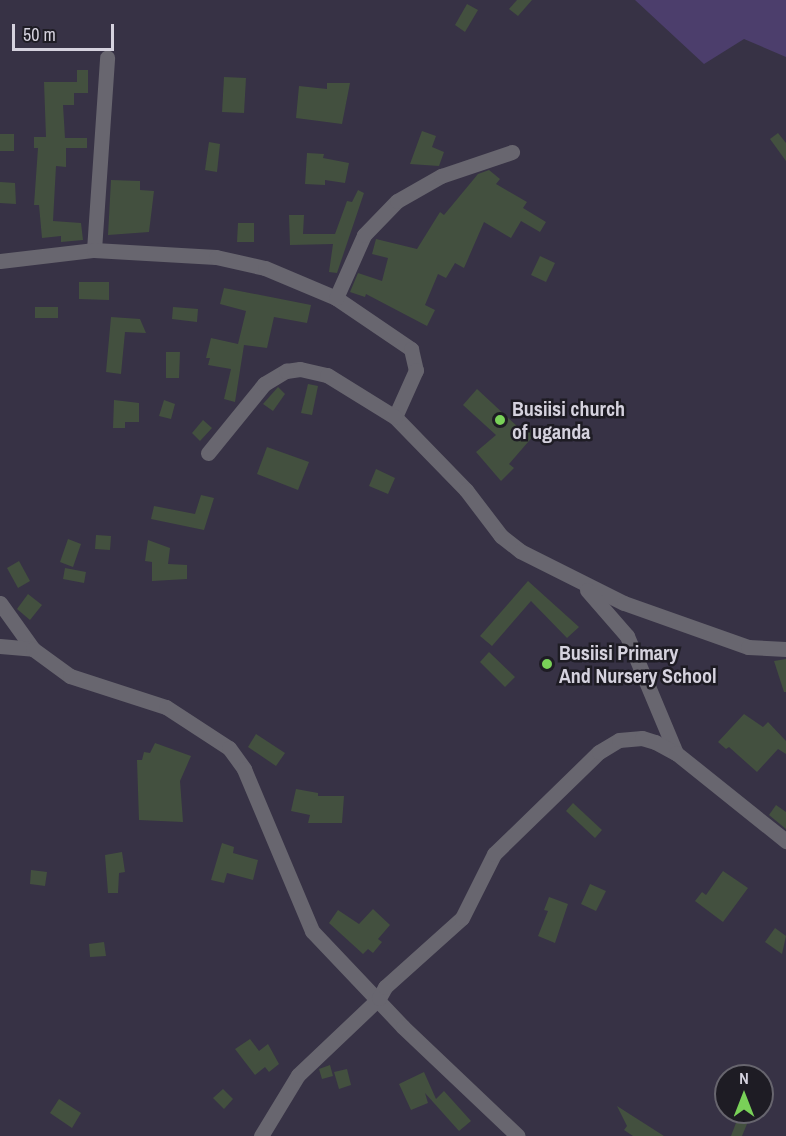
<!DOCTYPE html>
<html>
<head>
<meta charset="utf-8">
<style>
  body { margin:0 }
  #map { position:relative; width:786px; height:1136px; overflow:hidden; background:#373245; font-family:"Archivo Narrow",sans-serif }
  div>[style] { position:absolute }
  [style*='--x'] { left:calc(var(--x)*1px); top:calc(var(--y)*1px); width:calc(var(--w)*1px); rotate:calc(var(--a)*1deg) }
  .green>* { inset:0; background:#4c3e6c }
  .building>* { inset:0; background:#43503f }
  .street>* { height:15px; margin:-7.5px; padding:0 7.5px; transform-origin:7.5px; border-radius:7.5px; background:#68666f }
  .dots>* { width:16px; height:16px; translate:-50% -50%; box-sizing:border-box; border:3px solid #1e1c24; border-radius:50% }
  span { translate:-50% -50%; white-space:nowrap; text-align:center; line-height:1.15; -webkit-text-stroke:5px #1e1c24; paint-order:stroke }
  .poi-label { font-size:20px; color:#d5d2de; font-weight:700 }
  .left { translate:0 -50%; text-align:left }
  .north { position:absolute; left:714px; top:1064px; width:60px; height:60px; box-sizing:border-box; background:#1e1c24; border:2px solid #67656e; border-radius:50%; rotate:0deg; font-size:16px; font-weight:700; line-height:24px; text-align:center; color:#d5d2de }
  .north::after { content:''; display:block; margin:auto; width:21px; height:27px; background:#79d158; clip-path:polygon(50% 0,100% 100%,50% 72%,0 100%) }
  .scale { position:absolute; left:12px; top:24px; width:102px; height:27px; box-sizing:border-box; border:3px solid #d5d2de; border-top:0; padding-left:8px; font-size:18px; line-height:21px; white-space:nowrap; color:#d5d2de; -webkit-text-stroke:4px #1e1c24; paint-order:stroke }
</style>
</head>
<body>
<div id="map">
  <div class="green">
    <div style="clip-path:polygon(635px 0,786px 0,786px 57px,744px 39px,704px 64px)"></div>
  </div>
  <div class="building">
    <div style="clip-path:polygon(517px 0,532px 0,518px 16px,509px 9px)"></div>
    <div style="clip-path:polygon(467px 4px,478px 10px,465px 32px,455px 25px)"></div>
    <div style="clip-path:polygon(77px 70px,88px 70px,88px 93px,74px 93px,74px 105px,63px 105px,65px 138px,87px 138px,87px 148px,66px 148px,66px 167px,56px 166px,53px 221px,81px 223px,83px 240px,61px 242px,61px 236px,42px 238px,39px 205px,34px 205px,38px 148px,34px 148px,34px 137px,46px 137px,44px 82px,77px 82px)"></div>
    <div style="clip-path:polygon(224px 77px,246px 78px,244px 113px,222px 112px)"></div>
    <div style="clip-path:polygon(327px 83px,350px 83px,342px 124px,296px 118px,299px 86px,327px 89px)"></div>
    <div style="clip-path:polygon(422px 131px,436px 136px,432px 147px,444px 152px,439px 166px,410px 164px)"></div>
    <div style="clip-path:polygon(778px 133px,786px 143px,786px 161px,770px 139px)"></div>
    <div style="clip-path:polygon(0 134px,14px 134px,14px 151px,0 151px)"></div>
    <div style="clip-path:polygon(209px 142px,220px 144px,217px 172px,205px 170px)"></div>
    <div style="clip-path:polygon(307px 153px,324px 154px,323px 158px,349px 163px,345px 183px,325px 180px,325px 185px,305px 184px)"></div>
    <div style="clip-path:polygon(489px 170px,500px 179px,496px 184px,527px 202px,523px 208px,546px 222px,540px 232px,521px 221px,511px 238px,484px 222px,464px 268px,455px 263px,446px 278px,438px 274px,425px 305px,435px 310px,427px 326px,366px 294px,365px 297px,350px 292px,358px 273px,382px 281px,388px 258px,372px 254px,376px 239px,417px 249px,440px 212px,444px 215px,478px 174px)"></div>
    <div style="clip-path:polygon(111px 180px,140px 181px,140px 190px,154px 191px,149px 232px,108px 235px)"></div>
    <div style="clip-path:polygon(0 182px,15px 183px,16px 204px,0 203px)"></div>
    <div style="clip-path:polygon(358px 190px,364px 193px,337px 273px,329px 272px,333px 244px,290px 245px,289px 215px,304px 215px,303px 234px,335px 234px,347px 201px,352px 202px)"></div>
    <div style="clip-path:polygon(238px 223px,254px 223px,254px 242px,237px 242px)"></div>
    <div style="clip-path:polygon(540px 256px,555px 263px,546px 282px,531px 275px)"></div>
    <div style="clip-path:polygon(79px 282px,109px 282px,109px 300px,79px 299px)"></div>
    <div style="clip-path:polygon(224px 288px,311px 305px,307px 323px,274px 317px,267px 348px,244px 345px,235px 402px,224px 399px,231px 369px,208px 365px,210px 358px,206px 358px,211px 338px,238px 344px,246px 311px,220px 304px)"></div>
    <div style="clip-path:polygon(35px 307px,58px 307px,58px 318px,35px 318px)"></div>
    <div style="clip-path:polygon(173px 307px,198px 309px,197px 322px,172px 319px)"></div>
    <div style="clip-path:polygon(111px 317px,140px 319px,146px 333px,125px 332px,121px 374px,106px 372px)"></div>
    <div style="clip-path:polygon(166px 352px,180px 352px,179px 378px,166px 378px)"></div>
    <div style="clip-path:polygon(308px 384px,318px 386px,312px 415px,301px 413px)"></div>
    <div style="clip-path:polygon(278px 387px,285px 394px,273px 411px,263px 404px)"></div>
    <div style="clip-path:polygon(477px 389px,520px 429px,524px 424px,535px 434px,509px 464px,514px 468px,501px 481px,476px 452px,496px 435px,463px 405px)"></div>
    <div style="clip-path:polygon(114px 400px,139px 403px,139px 422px,125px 422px,125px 428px,113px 428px)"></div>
    <div style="clip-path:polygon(164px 400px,175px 404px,171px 419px,159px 416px)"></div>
    <div style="clip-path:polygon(203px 420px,212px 428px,200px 441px,192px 433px)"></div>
    <div style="clip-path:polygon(267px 447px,309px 462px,298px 490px,257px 474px)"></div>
    <div style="clip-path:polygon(376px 469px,395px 478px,388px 494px,369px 486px)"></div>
    <div style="clip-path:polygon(201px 495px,214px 498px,204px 530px,151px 519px,154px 506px,195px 514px)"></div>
    <div style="clip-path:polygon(96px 535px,111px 536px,110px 550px,95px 549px)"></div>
    <div style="clip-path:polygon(68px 539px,81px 544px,73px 567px,60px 562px)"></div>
    <div style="clip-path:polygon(148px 540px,170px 548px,168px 564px,187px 565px,187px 579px,152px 581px,152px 562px,145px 561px)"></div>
    <div style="clip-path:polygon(19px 561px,30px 581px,18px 588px,7px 568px)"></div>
    <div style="clip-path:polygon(65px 568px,86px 572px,84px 583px,63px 579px)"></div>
    <div style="clip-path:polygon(528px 581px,579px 627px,567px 638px,531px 601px,492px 646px,480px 636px)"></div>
    <div style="clip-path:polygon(28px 594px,42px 605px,30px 620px,17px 609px)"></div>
    <div style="clip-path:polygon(489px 652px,515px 677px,505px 687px,480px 662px)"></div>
    <div style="clip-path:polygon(786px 659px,786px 692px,784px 692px,774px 661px)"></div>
    <div style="clip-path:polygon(744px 714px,763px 727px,768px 722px,786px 741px,786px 754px,778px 749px,757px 772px,729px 747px,726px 749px,718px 742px)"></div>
    <div style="clip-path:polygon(256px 734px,285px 753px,276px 766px,248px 747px)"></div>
    <div style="clip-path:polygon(155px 743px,191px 756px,180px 781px,183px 822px,139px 820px,137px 760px,142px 760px,144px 752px,150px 753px)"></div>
    <div style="clip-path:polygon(296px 789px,318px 793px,318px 796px,344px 796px,342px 823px,308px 823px,310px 815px,291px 811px)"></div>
    <div style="clip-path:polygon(573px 803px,602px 830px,595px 838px,566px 811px)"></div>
    <div style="clip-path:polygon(776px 805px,786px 812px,786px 829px,769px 815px)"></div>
    <div style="clip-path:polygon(222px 843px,234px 847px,233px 853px,258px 860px,253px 880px,227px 873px,224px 883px,211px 880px)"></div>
    <div style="clip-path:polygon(122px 852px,125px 872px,119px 873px,118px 893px,108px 893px,105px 855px)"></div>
    <div style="clip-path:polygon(31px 870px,47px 872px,45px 886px,30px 884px)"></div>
    <div style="clip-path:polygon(723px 871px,748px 888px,723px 922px,695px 901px,702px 892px,706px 895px)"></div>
    <div style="clip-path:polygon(590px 884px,606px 891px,596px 911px,581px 904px)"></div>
    <div style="clip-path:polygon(549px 897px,568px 904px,555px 943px,538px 936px,548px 911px,544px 910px)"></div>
    <div style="clip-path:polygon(373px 909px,390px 925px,378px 939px,382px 942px,373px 953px,368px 949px,363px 954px,329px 923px,338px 910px,359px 924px)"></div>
    <div style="clip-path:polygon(775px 928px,786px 936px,782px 954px,765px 942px)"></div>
    <div style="clip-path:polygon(104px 942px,106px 956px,90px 957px,89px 944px)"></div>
    <div style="clip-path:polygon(250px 1039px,259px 1051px,268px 1044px,279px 1064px,269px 1072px,265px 1067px,255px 1075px,235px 1049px)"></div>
    <div style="clip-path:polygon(330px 1065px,333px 1076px,322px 1079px,319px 1069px)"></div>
    <div style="clip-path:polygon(347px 1069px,351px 1085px,339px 1089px,334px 1072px)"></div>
    <div style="clip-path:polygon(424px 1072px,436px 1099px,444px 1091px,471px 1121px,459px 1131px,425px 1093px,428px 1103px,411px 1110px,399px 1084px)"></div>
    <div style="clip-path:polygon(223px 1089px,233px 1099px,224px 1109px,213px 1098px)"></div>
    <div style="clip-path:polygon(59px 1099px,81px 1113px,72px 1128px,50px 1113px)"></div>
    <div style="clip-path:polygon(617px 1106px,664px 1136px,633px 1136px,624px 1130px,627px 1126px)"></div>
    <div style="clip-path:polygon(739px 1115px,749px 1119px,742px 1136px,731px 1136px)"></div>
  </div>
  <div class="street">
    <div style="--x:94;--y:250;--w:193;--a:-86.1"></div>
    <div style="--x:0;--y:261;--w:95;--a:-6.7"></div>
    <div style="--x:94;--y:250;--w:122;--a:3.3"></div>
    <div style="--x:216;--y:257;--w:50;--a:12.7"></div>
    <div style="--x:265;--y:268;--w:77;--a:22.9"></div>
    <div style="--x:336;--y:298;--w:91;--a:34.2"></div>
    <div style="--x:411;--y:349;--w:22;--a:77"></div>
    <div style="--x:416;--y:370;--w:51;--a:114.1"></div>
    <div style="--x:395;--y:417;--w:102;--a:45.8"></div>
    <div style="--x:466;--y:490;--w:58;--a:52.7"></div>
    <div style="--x:501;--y:536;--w:24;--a:38"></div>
    <div style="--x:520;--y:551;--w:116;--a:26.6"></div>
    <div style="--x:624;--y:603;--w:132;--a:19.5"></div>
    <div style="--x:748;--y:647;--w:38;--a:3"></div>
    <div style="--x:336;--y:298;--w:69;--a:-66"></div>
    <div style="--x:364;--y:235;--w:47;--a:-45.9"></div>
    <div style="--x:397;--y:201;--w:51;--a:-29.6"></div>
    <div style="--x:441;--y:176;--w:75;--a:-18.7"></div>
    <div style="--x:208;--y:453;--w:89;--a:-50.9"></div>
    <div style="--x:264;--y:384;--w:26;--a:-31"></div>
    <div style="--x:286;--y:371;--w:14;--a:-8"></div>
    <div style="--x:300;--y:369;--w:28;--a:13"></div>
    <div style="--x:327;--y:375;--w:80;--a:31.7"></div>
    <div style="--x:587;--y:590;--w:61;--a:49"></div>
    <div style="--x:627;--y:636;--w:127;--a:67.3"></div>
    <div style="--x:0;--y:603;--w:57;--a:54.3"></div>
    <div style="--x:0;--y:646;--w:33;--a:5"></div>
    <div style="--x:33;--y:649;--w:46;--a:36.1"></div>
    <div style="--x:70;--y:676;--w:101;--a:17.9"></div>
    <div style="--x:166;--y:707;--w:75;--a:33.1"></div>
    <div style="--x:229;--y:748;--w:26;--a:54"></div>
    <div style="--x:244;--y:769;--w:176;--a:67.2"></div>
    <div style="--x:312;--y:931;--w:132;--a:46.5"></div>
    <div style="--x:403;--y:1027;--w:158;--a:43.5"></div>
    <div style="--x:261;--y:1136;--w:71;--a:-58.8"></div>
    <div style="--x:298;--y:1075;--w:112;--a:-43.5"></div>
    <div style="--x:379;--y:998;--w:13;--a:-61"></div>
    <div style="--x:385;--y:987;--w:103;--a:-41.9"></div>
    <div style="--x:462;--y:918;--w:72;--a:-63.4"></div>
    <div style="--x:494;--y:854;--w:146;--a:-44.2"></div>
    <div style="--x:599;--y:752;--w:23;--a:-31"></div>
    <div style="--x:619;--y:740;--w:23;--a:-5"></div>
    <div style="--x:642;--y:738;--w:14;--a:17"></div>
    <div style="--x:655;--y:742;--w:24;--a:28"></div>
    <div style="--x:676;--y:753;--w:141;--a:38.7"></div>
  </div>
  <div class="dots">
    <div style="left:500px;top:420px;background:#79d158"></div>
    <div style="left:547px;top:664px;background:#79d158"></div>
  </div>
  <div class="poi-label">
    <span class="left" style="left:512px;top:420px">Busiisi church<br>of uganda</span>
    <span class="left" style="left:559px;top:664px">Busiisi Primary<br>And Nursery School</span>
  </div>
  <div class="north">N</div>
  <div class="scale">50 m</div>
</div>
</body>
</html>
